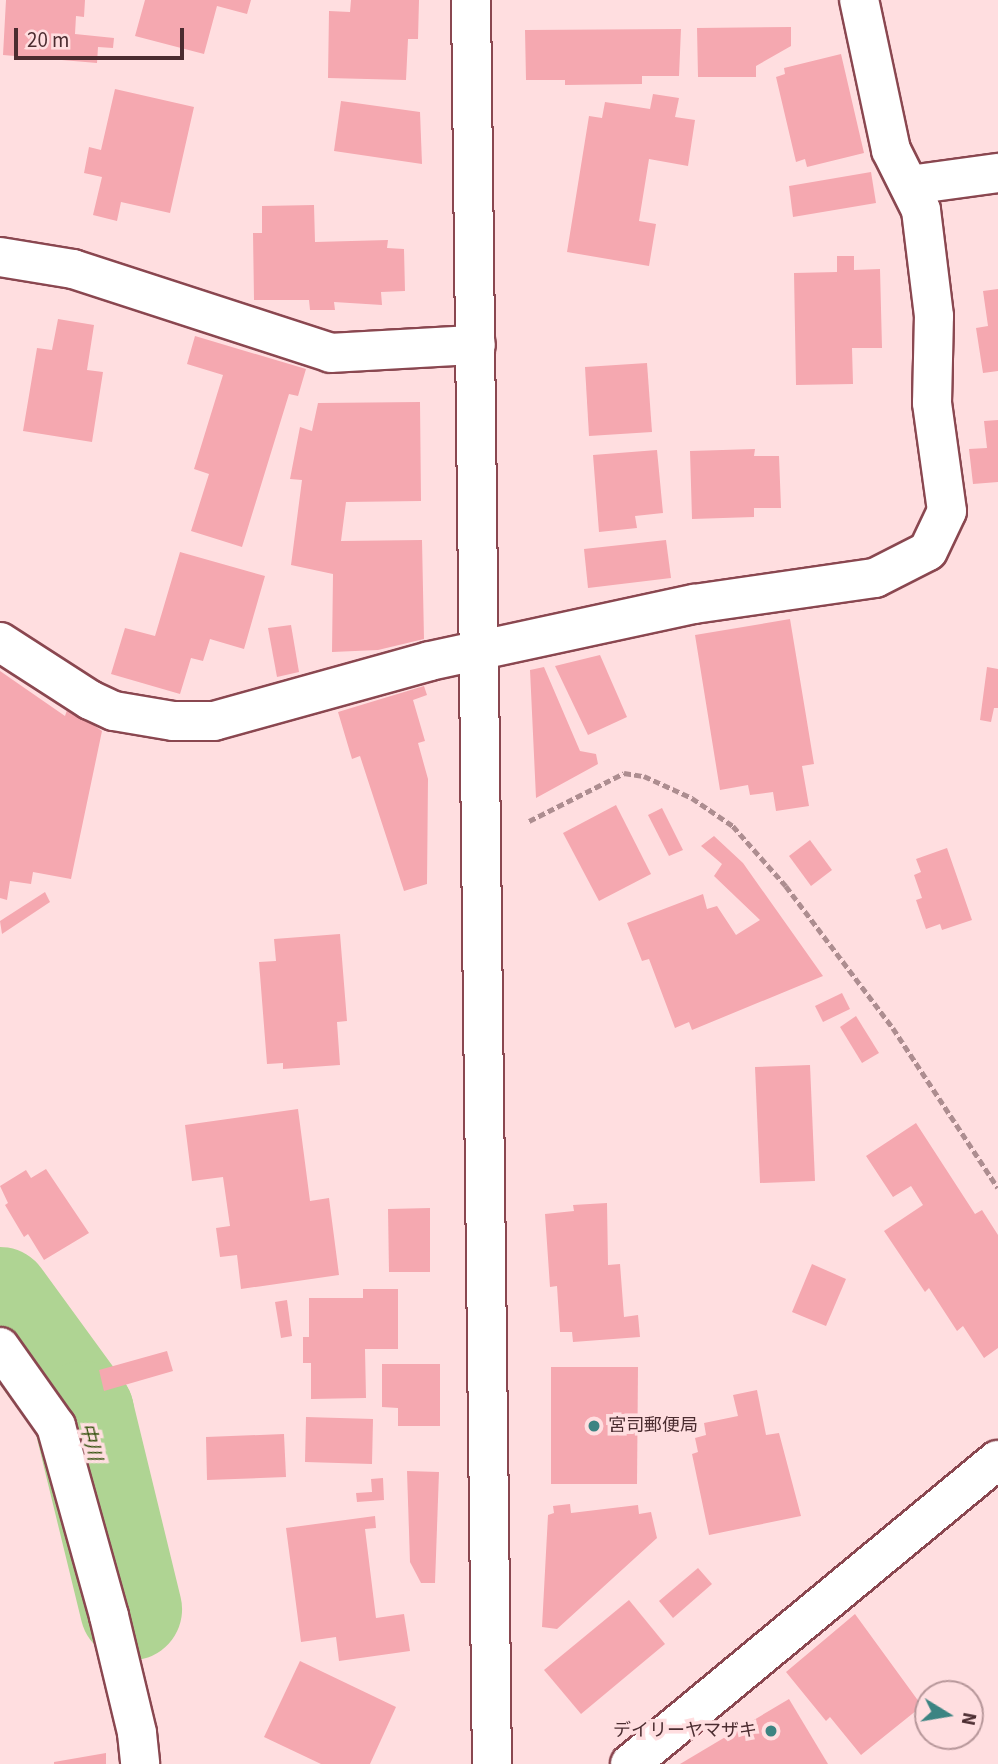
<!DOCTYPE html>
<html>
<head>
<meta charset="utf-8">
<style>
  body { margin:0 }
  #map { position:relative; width:998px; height:1764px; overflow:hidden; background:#ffdee0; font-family:"Source Sans 3","Noto Sans JP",sans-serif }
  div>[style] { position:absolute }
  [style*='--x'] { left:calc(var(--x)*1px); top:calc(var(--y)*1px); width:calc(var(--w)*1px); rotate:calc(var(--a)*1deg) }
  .river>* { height:102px; margin:-51px; padding:0 51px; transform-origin:51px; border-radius:51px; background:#afd493 }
  .building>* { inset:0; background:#f5a8b0 }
  .path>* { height:4.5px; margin-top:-2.25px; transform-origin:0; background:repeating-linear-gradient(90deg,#ad8d90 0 7px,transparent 0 10.5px) }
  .roads { filter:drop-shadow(2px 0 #8a4750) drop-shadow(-2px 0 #8a4750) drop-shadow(0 2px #8a4750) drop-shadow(0 -2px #8a4750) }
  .street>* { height:38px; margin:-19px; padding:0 19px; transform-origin:19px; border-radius:19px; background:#fff }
  .secondary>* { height:38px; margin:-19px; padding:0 19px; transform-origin:19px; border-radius:19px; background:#fff }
  .dots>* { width:19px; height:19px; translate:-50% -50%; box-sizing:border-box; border:4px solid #ffdee0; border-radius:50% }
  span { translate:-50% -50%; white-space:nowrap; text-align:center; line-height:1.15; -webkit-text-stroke:7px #ffdee0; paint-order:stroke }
  .poi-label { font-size:18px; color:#4b2c30 }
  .left { translate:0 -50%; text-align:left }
  .right { translate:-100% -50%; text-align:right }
  .water-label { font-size:19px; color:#2b4a04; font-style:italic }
  .north { position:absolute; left:914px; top:1680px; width:70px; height:70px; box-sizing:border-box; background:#ffdee0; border:2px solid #b7979a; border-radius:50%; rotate:101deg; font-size:19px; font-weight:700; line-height:28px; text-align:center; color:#4b2c30 }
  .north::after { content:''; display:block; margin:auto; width:24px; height:32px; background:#3c8482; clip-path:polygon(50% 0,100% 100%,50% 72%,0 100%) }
  .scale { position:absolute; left:14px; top:28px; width:170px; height:32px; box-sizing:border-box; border:4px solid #4b2c30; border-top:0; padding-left:9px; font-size:21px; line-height:24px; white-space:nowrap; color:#4b2c30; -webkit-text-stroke:5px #ffdee0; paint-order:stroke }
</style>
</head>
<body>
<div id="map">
  <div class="river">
    <div style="--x:0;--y:1298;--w:141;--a:53.9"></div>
    <div style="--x:83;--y:1412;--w:203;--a:76.3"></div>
  </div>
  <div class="building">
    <div style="clip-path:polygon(6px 0,85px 0,84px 17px,76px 16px,75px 34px,114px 38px,113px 48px,98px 47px,97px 63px,3px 55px)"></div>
    <div style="clip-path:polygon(145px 0,251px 0,247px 14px,217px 6px,204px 54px,135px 36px)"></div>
    <div style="clip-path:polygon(351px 0,419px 0,418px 39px,408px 39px,406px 80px,328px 78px,329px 11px,350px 12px)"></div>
    <div style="clip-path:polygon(791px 27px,791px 46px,756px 66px,756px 77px,698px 77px,697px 28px)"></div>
    <div style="clip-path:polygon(681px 29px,679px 76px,642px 76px,642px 84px,565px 85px,565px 80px,526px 80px,525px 30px)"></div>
    <div style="clip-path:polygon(841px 54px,864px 153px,807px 167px,805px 159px,796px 162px,776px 77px,785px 74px,784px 68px)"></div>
    <div style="clip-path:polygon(115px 89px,194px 107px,170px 213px,121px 202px,117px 221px,93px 215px,102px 177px,84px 173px,89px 147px,101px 150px)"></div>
    <div style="clip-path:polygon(653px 94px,679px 98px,675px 117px,695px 120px,688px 166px,649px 159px,639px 221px,656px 224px,649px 266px,567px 252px,589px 116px,602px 118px,605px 102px,650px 109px)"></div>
    <div style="clip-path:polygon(341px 101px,420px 112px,422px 164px,334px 151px)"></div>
    <div style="clip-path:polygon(871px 172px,876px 203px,793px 217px,789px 186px)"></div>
    <div style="clip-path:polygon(314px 205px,315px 242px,388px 240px,387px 248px,404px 249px,405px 291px,381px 292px,382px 305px,334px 302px,335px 310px,310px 310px,309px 300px,254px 300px,253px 233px,262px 233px,262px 206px)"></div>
    <div style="clip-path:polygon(837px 256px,854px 256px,854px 270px,880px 269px,882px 348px,852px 348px,853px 384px,796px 385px,794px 273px,837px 272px)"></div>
    <div style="clip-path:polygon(998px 289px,998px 371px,983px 373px,976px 328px,988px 326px,983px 291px)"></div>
    <div style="clip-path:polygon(58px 319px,94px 325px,87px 370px,103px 372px,92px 442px,23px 431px,37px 348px,52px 350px)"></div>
    <div style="clip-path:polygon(195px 336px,306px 369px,298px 396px,289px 394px,242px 547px,191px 531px,209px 474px,194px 469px,223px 375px,187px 364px)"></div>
    <div style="clip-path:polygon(647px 363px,652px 432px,589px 436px,585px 367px)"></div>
    <div style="clip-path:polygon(420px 402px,421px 501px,346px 502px,341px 541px,422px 540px,424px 639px,378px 650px,332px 652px,333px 574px,291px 565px,302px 480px,290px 479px,300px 427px,312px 431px,318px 403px)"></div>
    <div style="clip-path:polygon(998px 420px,998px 482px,973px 484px,969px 449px,987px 448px,984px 421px)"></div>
    <div style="clip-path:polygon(755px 449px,754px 456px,779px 456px,781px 508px,754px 508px,754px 517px,692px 519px,690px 451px)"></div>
    <div style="clip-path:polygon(657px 450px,663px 513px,635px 516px,637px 528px,599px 532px,593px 455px)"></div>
    <div style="clip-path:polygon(666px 540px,671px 578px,588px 588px,584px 549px)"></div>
    <div style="clip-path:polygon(180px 552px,265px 576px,244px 649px,210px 639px,203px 661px,191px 658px,180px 694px,111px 674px,125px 628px,155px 636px)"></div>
    <div style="clip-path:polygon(790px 619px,814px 764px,802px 766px,809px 806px,776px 811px,773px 792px,750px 795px,748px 785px,720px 790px,695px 635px)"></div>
    <div style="clip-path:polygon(291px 625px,299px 672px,277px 677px,268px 628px)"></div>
    <div style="clip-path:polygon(600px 655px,627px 717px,588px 735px,555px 666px)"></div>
    <div style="clip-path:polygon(544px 667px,580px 751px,596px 754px,598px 764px,536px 798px,530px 670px)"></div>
    <div style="clip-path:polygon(987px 667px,998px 669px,998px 708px,994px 708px,991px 722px,980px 720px)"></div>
    <div style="clip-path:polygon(0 671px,65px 716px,68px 707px,102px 731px,71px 879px,33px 872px,31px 884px,10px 881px,7px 900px,0 898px)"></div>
    <div style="clip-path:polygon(424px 686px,427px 695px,413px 700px,425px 741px,418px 743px,428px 779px,427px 884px,404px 891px,360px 756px,352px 759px,338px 712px)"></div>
    <div style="clip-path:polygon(616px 805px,651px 874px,599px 901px,563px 833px)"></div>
    <div style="clip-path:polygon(662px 808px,683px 850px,669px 856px,648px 815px)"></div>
    <div style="clip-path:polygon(714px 836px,743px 863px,823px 976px,692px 1030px,689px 1022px,675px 1028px,649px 959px,642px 961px,627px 923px,703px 894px,707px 909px,717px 906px,736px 935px,760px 920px,714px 876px,722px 864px,701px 846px)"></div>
    <div style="clip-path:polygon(810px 840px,832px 870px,811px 886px,789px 856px)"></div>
    <div style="clip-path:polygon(947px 848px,972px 920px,942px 930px,940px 924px,926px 929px,916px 900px,922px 898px,914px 875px,921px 872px,916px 859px)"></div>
    <div style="clip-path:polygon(45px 892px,50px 902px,2px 934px,0 921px)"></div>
    <div style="clip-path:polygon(340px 934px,347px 1021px,337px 1022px,340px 1065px,283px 1069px,283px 1063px,267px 1064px,259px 962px,276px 961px,274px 939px)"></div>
    <div style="clip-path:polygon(842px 993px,850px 1009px,823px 1022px,815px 1006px)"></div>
    <div style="clip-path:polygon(856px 1016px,879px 1053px,862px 1063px,840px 1027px)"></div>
    <div style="clip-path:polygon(810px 1065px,815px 1181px,760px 1183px,755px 1067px)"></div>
    <div style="clip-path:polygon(298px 1109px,310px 1201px,329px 1198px,339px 1275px,241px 1289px,237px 1255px,220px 1257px,216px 1228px,230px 1226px,223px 1177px,192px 1181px,185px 1125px)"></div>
    <div style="clip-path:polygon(916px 1123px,975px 1214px,982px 1210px,998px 1235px,998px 1348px,984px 1358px,963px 1326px,957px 1331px,929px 1288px,925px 1292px,884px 1231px,923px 1205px,911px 1186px,893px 1197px,866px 1156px)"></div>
    <div style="clip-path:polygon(46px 1169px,89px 1233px,44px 1260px,28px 1234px,24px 1237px,5px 1205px,8px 1203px,0 1186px,26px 1170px,31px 1178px)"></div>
    <div style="clip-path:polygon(607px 1203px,608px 1265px,620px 1264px,624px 1317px,638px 1315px,640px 1337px,573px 1342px,572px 1332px,560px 1332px,557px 1286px,550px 1287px,545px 1214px,574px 1211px,573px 1205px)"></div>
    <div style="clip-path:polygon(430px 1208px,430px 1272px,389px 1272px,388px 1209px)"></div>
    <div style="clip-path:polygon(812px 1264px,846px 1279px,826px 1326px,792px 1312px)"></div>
    <div style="clip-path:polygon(363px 1289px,398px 1289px,398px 1349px,365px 1349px,366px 1398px,311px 1399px,311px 1363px,303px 1363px,303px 1337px,309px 1337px,309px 1298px,363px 1298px)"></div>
    <div style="clip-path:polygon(287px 1300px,292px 1336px,281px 1338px,275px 1302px)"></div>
    <div style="clip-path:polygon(167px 1351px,173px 1371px,104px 1391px,99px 1370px)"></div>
    <div style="clip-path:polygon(382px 1364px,440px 1364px,440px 1426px,398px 1426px,398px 1408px,382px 1407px)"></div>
    <div style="clip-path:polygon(551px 1367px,638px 1367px,637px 1484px,551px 1484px)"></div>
    <div style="clip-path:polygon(757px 1390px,766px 1435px,779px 1433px,801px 1516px,709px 1535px,692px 1454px,698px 1452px,695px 1438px,706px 1435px,704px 1423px,738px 1416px,733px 1395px)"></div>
    <div style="clip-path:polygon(306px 1417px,373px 1419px,372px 1464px,305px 1462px)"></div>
    <div style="clip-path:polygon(284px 1434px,286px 1477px,207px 1480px,206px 1437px)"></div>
    <div style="clip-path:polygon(407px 1471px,439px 1472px,435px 1583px,421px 1583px,410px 1562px)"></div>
    <div style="clip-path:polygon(383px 1478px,384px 1500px,357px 1502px,356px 1493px,372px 1492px,371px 1479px)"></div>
    <div style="clip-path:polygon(570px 1504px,571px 1513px,638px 1505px,639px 1514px,651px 1512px,657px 1538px,557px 1629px,542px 1627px,548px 1515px,554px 1513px,553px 1506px)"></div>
    <div style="clip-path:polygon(375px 1516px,376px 1528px,365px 1529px,376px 1618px,404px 1614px,410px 1651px,339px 1661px,336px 1637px,301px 1642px,286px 1528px)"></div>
    <div style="clip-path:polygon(698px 1568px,712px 1584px,673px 1618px,659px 1601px)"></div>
    <div style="clip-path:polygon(629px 1600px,665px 1644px,581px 1714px,544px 1670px)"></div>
    <div style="clip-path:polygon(855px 1614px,922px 1706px,861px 1755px,830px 1717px,826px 1721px,786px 1672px)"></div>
    <div style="clip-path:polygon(300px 1661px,396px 1707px,370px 1764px,321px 1764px,264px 1737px)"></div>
    <div style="clip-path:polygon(789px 1699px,828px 1764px,680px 1764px)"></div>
    <div style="clip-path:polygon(106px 1753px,106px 1764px,54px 1764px,54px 1762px)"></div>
  </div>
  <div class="path">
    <div style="--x:529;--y:821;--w:106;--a:-26.8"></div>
    <div style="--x:624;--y:773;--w:20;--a:9"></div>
    <div style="--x:644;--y:776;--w:53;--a:24.6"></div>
    <div style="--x:692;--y:798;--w:50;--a:34.3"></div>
    <div style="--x:733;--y:826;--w:80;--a:48.5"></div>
    <div style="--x:786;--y:886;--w:178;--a:53"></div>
    <div style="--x:893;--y:1028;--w:191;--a:56.7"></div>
  </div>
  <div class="roads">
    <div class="street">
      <div style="--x:910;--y:185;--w:89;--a:-7.8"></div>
      <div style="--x:0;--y:257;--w:74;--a:9.3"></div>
      <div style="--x:73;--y:269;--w:271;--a:18"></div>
      <div style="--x:331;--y:353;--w:145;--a:-3.2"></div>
      <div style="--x:0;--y:642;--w:107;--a:32.8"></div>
      <div style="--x:90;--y:700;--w:26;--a:25"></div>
      <div style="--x:114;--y:711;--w:60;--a:9.6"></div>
      <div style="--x:173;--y:721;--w:41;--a:0"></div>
      <div style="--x:214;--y:721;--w:224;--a:-15.5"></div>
      <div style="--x:430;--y:661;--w:270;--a:-12.2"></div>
      <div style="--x:694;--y:604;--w:183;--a:-8.2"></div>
      <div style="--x:875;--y:578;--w:59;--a:-27"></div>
      <div style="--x:928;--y:551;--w:44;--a:-64.6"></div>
      <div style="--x:947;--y:511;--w:109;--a:-97.9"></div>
      <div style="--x:932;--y:403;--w:87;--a:-88.7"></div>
      <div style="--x:934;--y:316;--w:107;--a:-97"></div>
      <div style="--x:921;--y:210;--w:67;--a:-116.6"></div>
      <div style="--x:891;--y:150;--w:153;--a:-102"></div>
      <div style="--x:0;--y:1347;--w:97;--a:54.7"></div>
      <div style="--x:56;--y:1426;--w:197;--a:74.4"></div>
      <div style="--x:109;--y:1616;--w:120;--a:76.5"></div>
      <div style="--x:137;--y:1733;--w:31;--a:84"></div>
      <div style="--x:630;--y:1764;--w:477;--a:-39.6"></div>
    </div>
    <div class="secondary">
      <div style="--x:471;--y:0;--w:1764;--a:89.32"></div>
    </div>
  </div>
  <div class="dots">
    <div style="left:594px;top:1426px;background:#3c8482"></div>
    <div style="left:771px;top:1731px;background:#3c8482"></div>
  </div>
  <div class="poi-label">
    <span class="left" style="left:608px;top:1426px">宮司郵便局</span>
    <span class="right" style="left:757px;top:1731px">デイリーヤマザキ</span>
  </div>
  <div class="water-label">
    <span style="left:90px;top:1442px;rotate:76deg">中川</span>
  </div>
  <div class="north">N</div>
  <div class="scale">20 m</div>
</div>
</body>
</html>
